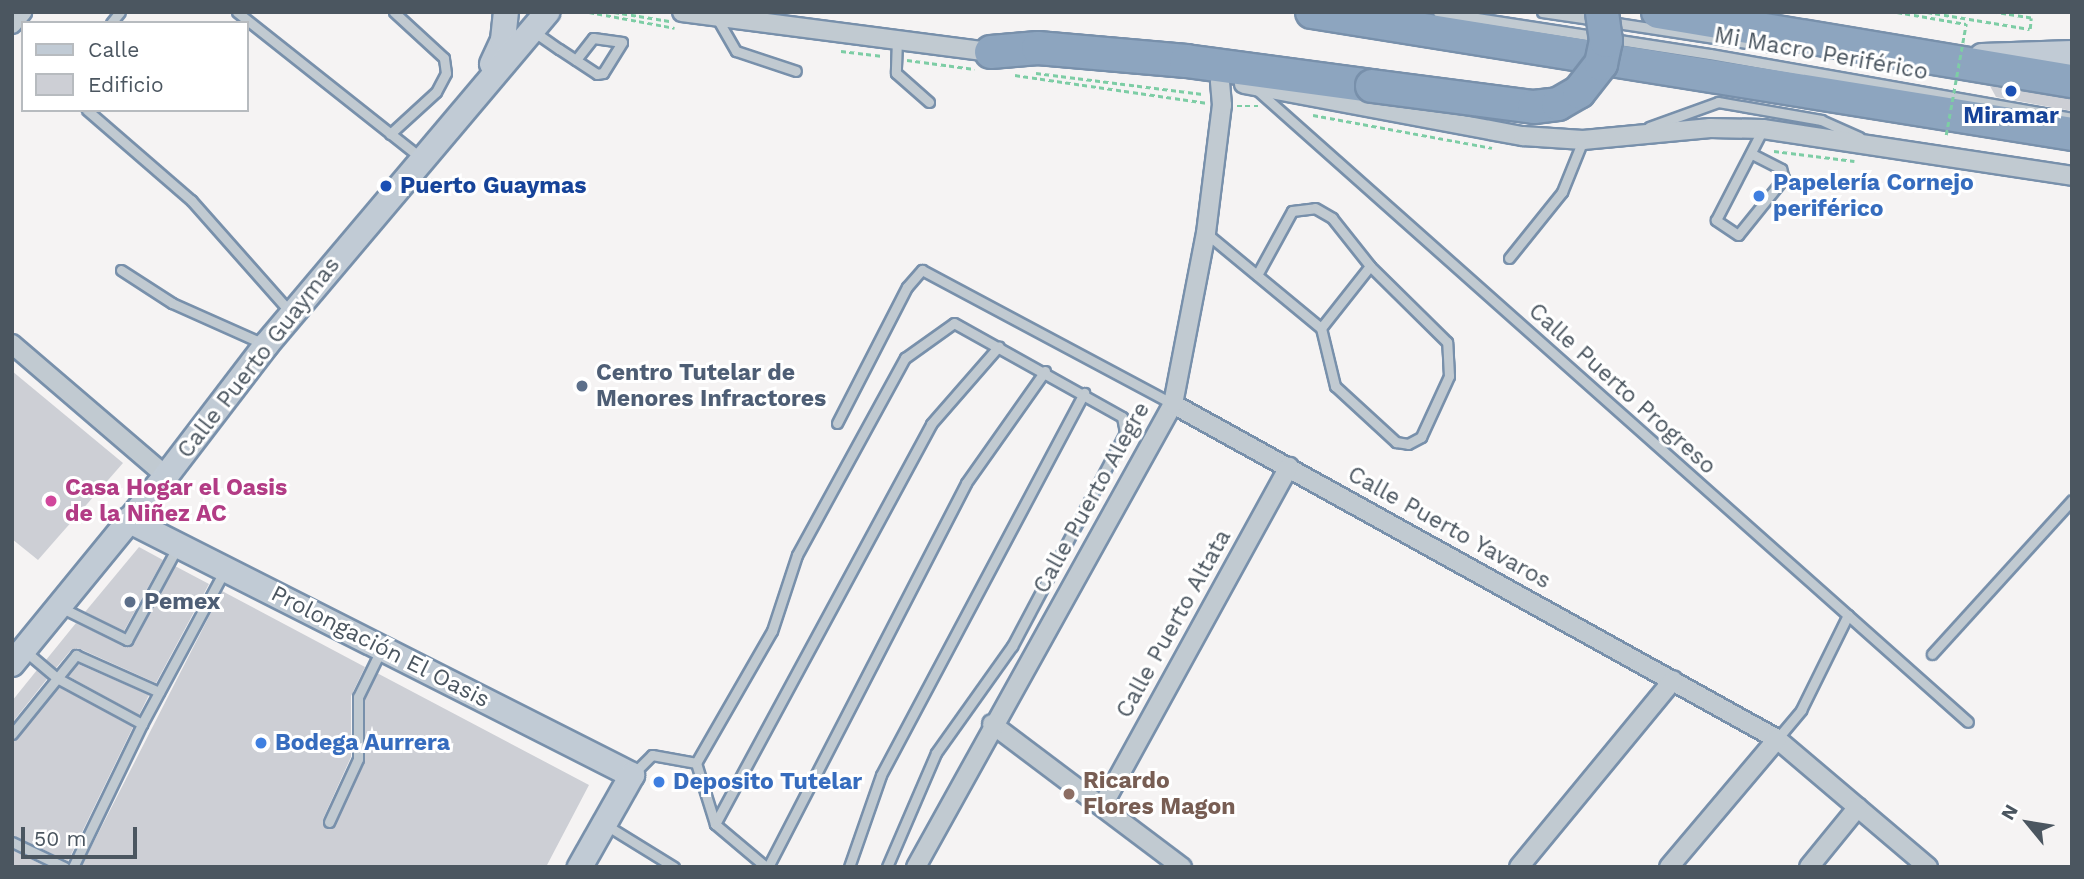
<!DOCTYPE html>
<html>
<head>
<meta charset="utf-8">
<style>
  body { margin:0 }
  #map { position:relative; width:2084px; height:879px; overflow:hidden; background:#f5f3f3; font-family:"Work Sans",sans-serif }
  div>[style] { position:absolute }
  [style*='--x'] { left:calc(var(--x)*1px); top:calc(var(--y)*1px); width:calc(var(--w)*1px); rotate:calc(var(--a)*1deg) }
  .building>* { inset:0; background:#cdcfd5 }
  .path>* { height:2.5px; margin-top:-1.25px; transform-origin:0; background:repeating-linear-gradient(90deg,#7dcda5 0 5px,transparent 0 8.5px) }
  .roads { filter:drop-shadow(2px 0 #7890ab) drop-shadow(-2px 0 #7890ab) drop-shadow(0 2px #7890ab) drop-shadow(0 -2px #7890ab) }
  .lane>* { height:9px; margin:-4.5px; padding:0 4.5px; transform-origin:4.5px; border-radius:4.5px; background:#c1cad1 }
  .street>* { height:18px; margin:-9px; padding:0 9px; transform-origin:9px; border-radius:9px; background:#c1cad1 }
  .secondary>* { height:24px; margin:-12px; padding:0 12px; transform-origin:12px; border-radius:12px; background:#c1cbd5 }
  .highway>* { height:32px; margin:-16px; padding:0 16px; transform-origin:16px; border-radius:16px; background:#8da5bf }
  .path-bridge>* { height:2.5px; margin-top:-1.25px; transform-origin:0; background:repeating-linear-gradient(90deg,#7dcda5 0 5px,transparent 0 8.5px) }
  .bridges { filter:drop-shadow(2px 0 #7890ab) drop-shadow(-2px 0 #7890ab) drop-shadow(0 2px #7890ab) drop-shadow(0 -2px #7890ab) }
  .highway-bridge>* { height:32px; margin:-16px; padding:0 16px; transform-origin:16px; border-radius:16px; background:#8da5bf }
  .dots>* { width:19px; height:19px; translate:-50% -50%; box-sizing:border-box; border:4px solid #fff; border-radius:50% }
  span { translate:-50% -50%; white-space:nowrap; text-align:center; line-height:1.15; -webkit-text-stroke:6px #fff; paint-order:stroke }
  .street-label { font-size:23px; color:#4b5660 }
  .transit-label { font-size:23px; color:#164399; font-weight:700 }
  .left { translate:0 -50%; text-align:left }
  .shop-label { font-size:23px; color:#366cbe; font-weight:700 }
  .service-label { font-size:23px; color:#4e5e75; font-weight:700 }
  .hotel-label { font-size:23px; color:#b23c85; font-weight:700 }
  .education-label { font-size:23px; color:#785e54; font-weight:700 }
  .frame { position:absolute; inset:0; border:14px solid #4b5660; pointer-events:none }
  .legend { position:absolute; left:21px; top:21px; width:228px; height:91px; box-sizing:border-box; background:#fff; border:2px solid #b7bbbf; margin:0; padding:9px 12px; list-style:none; font-size:21px; color:#4b5660 }
  .legend li { display:flex; align-items:center; gap:14px; height:35px }
  .legend b { width:35px; border:2px solid #b7bbbf }
  .north { position:absolute; left:1993px; top:788px; width:70px; height:70px; -webkit-text-stroke:5px #fff; paint-order:stroke; rotate:300deg; font-size:19px; font-weight:700; line-height:28px; text-align:center; color:#4b5660 }
  .north::after { content:''; display:block; margin:auto; width:24px; height:32px; background:#4b5660; clip-path:polygon(50% 0,100% 100%,50% 72%,0 100%) }
  .scale { position:absolute; left:21px; top:827px; width:116px; height:32px; box-sizing:border-box; border:4px solid #4b5660; border-top:0; padding-left:9px; font-size:21px; line-height:24px; white-space:nowrap; color:#4b5660; -webkit-text-stroke:5px #fff; paint-order:stroke }
</style>
</head>
<body>
<div id="map">
  <div class="building">
    <div style="clip-path:polygon(1990px 86px,2072px 99px,2072px 111px,1996px 97px)"></div>
    <div style="clip-path:polygon(12px 371px,123px 463px,38px 560px,12px 539px)"></div>
    <div style="clip-path:polygon(139px 547px,163px 560px,124px 631px,85px 612px)"></div>
    <div style="clip-path:polygon(175px 566px,209px 584px,156px 683px,78px 648px,71px 650px,56px 668px,46px 660px,76px 623px,124px 646px,131px 645px)"></div>
    <div style="clip-path:polygon(222px 591px,365px 667px,351px 696px,351px 757px,323px 819px,324px 827px,335px 825px,365px 761px,365px 699px,377px 673px,589px 785px,546px 867px,81px 867px)"></div>
    <div style="clip-path:polygon(78px 664px,149px 695px,139px 715px,68px 676px)"></div>
    <div style="clip-path:polygon(37px 670px,47px 679px,12px 723px,12px 701px)"></div>
    <div style="clip-path:polygon(59px 687px,133px 727px,68px 861px,12px 835px,12px 741px)"></div>
    <div style="clip-path:polygon(12px 850px,47px 867px,12px 867px)"></div>
  </div>
  <div class="path">
    <div style="--x:589;--y:12;--w:87;--a:10.5"></div>
    <div style="--x:614;--y:12;--w:56;--a:9.3"></div>
    <div style="--x:1897;--y:12;--w:70;--a:9.9"></div>
    <div style="--x:1927;--y:12;--w:104;--a:9.4"></div>
    <div style="--x:2030;--y:29;--w:11;--a:-85"></div>
    <div style="--x:2031;--y:18;--w:38;--a:-171"></div>
    <div style="--x:841;--y:51;--w:42;--a:6.8"></div>
    <div style="--x:907;--y:60;--w:68;--a:7.7"></div>
    <div style="--x:1036;--y:73;--w:168;--a:7.2"></div>
    <div style="--x:1015;--y:75;--w:193;--a:8.3"></div>
    <div style="--x:1237;--y:106;--w:21;--a:0"></div>
    <div style="--x:1313;--y:115;--w:182;--a:10.4"></div>
    <div style="--x:1774;--y:151;--w:81;--a:7.1"></div>
  </div>
  <div class="roads">
    <div class="lane">
      <div style="--x:237;--y:12;--w:235;--a:38.4"></div>
      <div style="--x:1438;--y:12;--w:275;--a:8.8"></div>
      <div style="--x:1710;--y:54;--w:368;--a:10"></div>
      <div style="--x:1542;--y:12;--w:55;--a:8.4"></div>
      <div style="--x:718;--y:20;--w:36;--a:60"></div>
      <div style="--x:736;--y:51;--w:63;--a:18.4"></div>
      <div style="--x:1610;--y:22;--w:172;--a:8.7"></div>
      <div style="--x:111;--y:23;--w:14;--a:-51"></div>
      <div style="--x:533;--y:31;--w:32;--a:35"></div>
      <div style="--x:559;--y:49;--w:45;--a:33.3"></div>
      <div style="--x:597;--y:74;--w:6;--a:-9"></div>
      <div style="--x:603;--y:73;--w:36;--a:-58"></div>
      <div style="--x:622;--y:42;--w:29;--a:-172"></div>
      <div style="--x:593;--y:38;--w:28;--a:128"></div>
      <div style="--x:897;--y:39;--w:34;--a:92"></div>
      <div style="--x:896;--y:73;--w:44;--a:41.3"></div>
      <div style="--x:1257;--y:90;--w:951;--a:41.63"></div>
      <div style="--x:87;--y:110;--w:138;--a:40.9"></div>
      <div style="--x:191;--y:200;--w:149;--a:48.5"></div>
      <div style="--x:1649;--y:127;--w:73;--a:-19.9"></div>
      <div style="--x:1718;--y:102;--w:105;--a:9.9"></div>
      <div style="--x:1821;--y:120;--w:42;--a:24.1"></div>
      <div style="--x:390;--y:134;--w:62;--a:-42.4"></div>
      <div style="--x:436;--y:92;--w:21;--a:-62"></div>
      <div style="--x:446;--y:73;--w:15;--a:-98"></div>
      <div style="--x:444;--y:58;--w:68;--a:-137.4"></div>
      <div style="--x:1752;--y:154;--w:33;--a:27"></div>
      <div style="--x:1781;--y:169;--w:9;--a:72"></div>
      <div style="--x:1784;--y:178;--w:73;--a:128.9"></div>
      <div style="--x:1738;--y:235;--w:27;--a:-146"></div>
      <div style="--x:1716;--y:220;--w:102;--a:-62.7"></div>
      <div style="--x:1206;--y:233;--w:149;--a:39.6"></div>
      <div style="--x:1321;--y:328;--w:60;--a:76.4"></div>
      <div style="--x:1335;--y:386;--w:83;--a:42.6"></div>
      <div style="--x:1396;--y:442;--w:12;--a:9"></div>
      <div style="--x:1408;--y:444;--w:15;--a:-28"></div>
      <div style="--x:1421;--y:437;--w:67;--a:-65.3"></div>
      <div style="--x:1449;--y:376;--w:34;--a:-93"></div>
      <div style="--x:1447;--y:342;--w:108;--a:-135.4"></div>
      <div style="--x:1370;--y:266;--w:79;--a:128.3"></div>
      <div style="--x:1509;--y:258;--w:85;--a:-51.2"></div>
      <div style="--x:1562;--y:192;--w:56;--a:-68"></div>
      <div style="--x:121;--y:270;--w:61;--a:32.9"></div>
      <div style="--x:172;--y:303;--w:101;--a:24"></div>
      <div style="--x:1257;--y:275;--w:73;--a:-61.3"></div>
      <div style="--x:1292;--y:211;--w:23;--a:-7"></div>
      <div style="--x:1315;--y:208;--w:20;--a:30"></div>
      <div style="--x:1332;--y:218;--w:61;--a:51.6"></div>
      <div style="--x:837;--y:423;--w:153;--a:-62.8"></div>
      <div style="--x:907;--y:287;--w:23;--a:-49"></div>
      <div style="--x:922;--y:270;--w:285;--a:28.1"></div>
      <div style="--x:60;--y:607;--w:75;--a:26.2"></div>
      <div style="--x:127;--y:640;--w:107;--a:-61.5"></div>
      <div style="--x:25;--y:651;--w:42;--a:40.2"></div>
      <div style="--x:57;--y:678;--w:97;--a:28.4"></div>
      <div style="--x:1932;--y:654;--w:208;--a:-47.7"></div>
      <div style="--x:12;--y:734;--w:102;--a:-51"></div>
      <div style="--x:76;--y:655;--w:91;--a:24"></div>
      <div style="--x:1777;--y:739;--w:38;--a:-50"></div>
      <div style="--x:1801;--y:710;--w:106;--a:-63.7"></div>
      <div style="--x:633;--y:774;--w:27;--a:-45"></div>
      <div style="--x:652;--y:755;--w:45;--a:10.3"></div>
      <div style="--x:329;--y:822;--w:69;--a:-65.3"></div>
      <div style="--x:358;--y:759;--w:62;--a:-90"></div>
      <div style="--x:358;--y:697;--w:52;--a:-63.9"></div>
      <div style="--x:715;--y:824;--w:455;--a:-61.6"></div>
      <div style="--x:931;--y:424;--w:103;--a:-48.9"></div>
      <div style="--x:606;--y:825;--w:80;--a:31.7"></div>
      <div style="--x:12;--y:842;--w:58;--a:25.7"></div>
      <div style="--x:73;--y:867;--w:159;--a:-64.2"></div>
      <div style="--x:142;--y:724;--w:173;--a:-61.7"></div>
      <div style="--x:766;--y:867;--w:67;--a:-139.9"></div>
      <div style="--x:715;--y:824;--w:64;--a:-107.3"></div>
      <div style="--x:696;--y:763;--w:152;--a:-60.1"></div>
      <div style="--x:772;--y:631;--w:80;--a:-71.8"></div>
      <div style="--x:797;--y:555;--w:225;--a:-61.3"></div>
      <div style="--x:905;--y:358;--w:60;--a:-35.5"></div>
      <div style="--x:954;--y:323;--w:193;--a:29.2"></div>
      <div style="--x:1122;--y:417;--w:16;--a:79"></div>
      <div style="--x:1125;--y:433;--w:241;--a:117.9"></div>
      <div style="--x:1012;--y:646;--w:131;--a:125.4"></div>
      <div style="--x:936;--y:753;--w:124;--a:113.3"></div>
      <div style="--x:768;--y:867;--w:432;--a:-62.7"></div>
      <div style="--x:966;--y:483;--w:137;--a:-54.8"></div>
      <div style="--x:849;--y:867;--w:97;--a:-70.8"></div>
      <div style="--x:881;--y:775;--w:433;--a:-62"></div>
    </div>
    <div class="street">
      <div style="--x:682;--y:12;--w:319;--a:7.4"></div>
      <div style="--x:12;--y:24;--w:16;--a:-50"></div>
      <div style="--x:1244;--y:84;--w:284;--a:10.6"></div>
      <div style="--x:1523;--y:136;--w:60;--a:3.8"></div>
      <div style="--x:1583;--y:140;--w:128;--a:-5.4"></div>
      <div style="--x:1710;--y:128;--w:53;--a:1.1"></div>
      <div style="--x:1763;--y:129;--w:313;--a:8.6"></div>
      <div style="--x:12;--y:344;--w:203;--a:40.6"></div>
      <div style="--x:1173;--y:404;--w:691;--a:29.01"></div>
      <div style="--x:1777;--y:739;--w:198;--a:40.3"></div>
      <div style="--x:992;--y:724;--w:238;--a:37"></div>
      <div style="--x:1103;--y:805;--w:386;--a:-61.2"></div>
      <div style="--x:916;--y:867;--w:530;--a:-60.97"></div>
      <div style="--x:1173;--y:404;--w:174;--a:-79.1"></div>
      <div style="--x:1206;--y:233;--w:129;--a:-82.9"></div>
      <div style="--x:1222;--y:105;--w:24;--a:-95"></div>
      <div style="--x:1519;--y:867;--w:242;--a:-50.5"></div>
      <div style="--x:1669;--y:867;--w:167;--a:-49.8"></div>
      <div style="--x:1809;--y:867;--w:77;--a:-50.8"></div>
    </div>
    <div class="secondary">
      <div style="--x:1982;--y:56;--w:90;--a:-1.9"></div>
      <div style="--x:492;--y:64;--w:26;--a:-65"></div>
      <div style="--x:503;--y:40;--w:28;--a:-84"></div>
      <div style="--x:128;--y:520;--w:565;--a:26.84"></div>
      <div style="--x:632;--y:775;--w:106;--a:119.5"></div>
      <div style="--x:12;--y:664;--w:243;--a:-50.7"></div>
      <div style="--x:166;--y:476;--w:165;--a:-52.6"></div>
      <div style="--x:266;--y:345;--w:436;--a:-49.8"></div>
    </div>
    <div class="highway">
      <div style="--x:1312;--y:12;--w:770;--a:9.12"></div>
      <div style="--x:1658;--y:12;--w:420;--a:9.5"></div>
      <div style="--x:991;--y:52;--w:47;--a:-4.9"></div>
      <div style="--x:1038;--y:48;--w:149;--a:5"></div>
      <div style="--x:1186;--y:61;--w:188;--a:7.7"></div>
    </div>
  </div>
  <div class="path-bridge">
    <div style="--x:1946;--y:135;--w:113;--a:-79.8"></div>
  </div>
  <div class="bridges">
    <div class="highway-bridge">
      <div style="--x:1372;--y:86;--w:163;--a:7.4"></div>
      <div style="--x:1534;--y:107;--w:24;--a:-7"></div>
      <div style="--x:1558;--y:104;--w:24;--a:-30"></div>
      <div style="--x:1579;--y:92;--w:36;--a:-52"></div>
      <div style="--x:1601;--y:64;--w:24;--a:-78"></div>
      <div style="--x:1606;--y:41;--w:29;--a:-98"></div>
    </div>
  </div>
  <div class="dots">
    <div style="left:2011px;top:91px;background:#1a4fb4"></div>
    <div style="left:386px;top:186px;background:#1a4fb4"></div>
    <div style="left:1759px;top:196px;background:#3f7fe0"></div>
    <div style="left:582px;top:386px;background:#5c6f8a"></div>
    <div style="left:51px;top:501px;background:#d1479c"></div>
    <div style="left:130px;top:602px;background:#5c6f8a"></div>
    <div style="left:261px;top:743px;background:#3f7fe0"></div>
    <div style="left:659px;top:782px;background:#3f7fe0"></div>
    <div style="left:1069px;top:794px;background:#8d6e63"></div>
  </div>
  <div class="street-label">
    <span style="left:1821px;top:54px;rotate:10deg">Mi Macro Periférico</span>
    <span style="left:259px;top:358px;rotate:-52deg">Calle Puerto Guaymas</span>
    <span style="left:1622px;top:389px;rotate:42deg">Calle Puerto Progreso</span>
    <span style="left:1092px;top:498px;rotate:-61deg">Calle Puerto Alegre</span>
    <span style="left:1449px;top:528px;rotate:29deg">Calle Puerto Yavaros</span>
    <span style="left:1174px;top:624px;rotate:-61deg">Calle Puerto Altata</span>
    <span style="left:380px;top:647px;rotate:27deg">Prolongación El Oasis</span>
  </div>
  <div class="transit-label">
    <span style="left:2011px;top:116px">Miramar</span>
    <span class="left" style="left:400px;top:186px">Puerto Guaymas</span>
  </div>
  <div class="shop-label">
    <span class="left" style="left:1773px;top:196px">Papelería Cornejo<br>periférico</span>
    <span class="left" style="left:275px;top:743px">Bodega Aurrera</span>
    <span class="left" style="left:673px;top:782px">Deposito Tutelar</span>
  </div>
  <div class="service-label">
    <span class="left" style="left:596px;top:386px">Centro Tutelar de<br>Menores Infractores</span>
    <span class="left" style="left:144px;top:602px">Pemex</span>
  </div>
  <div class="hotel-label">
    <span class="left" style="left:65px;top:501px">Casa Hogar el Oasis<br>de la Niñez AC</span>
  </div>
  <div class="education-label">
    <span class="left" style="left:1083px;top:794px">Ricardo<br>Flores Magon</span>
  </div>
  <div class="frame"></div>
  <ul class="legend">
  <li><b style="height:9px;background:#c1cbd5"></b>Calle</li>
  <li><b style="height:19px;background:#cdcfd5"></b>Edificio</li>
  </ul>
  <div class="north">N</div>
  <div class="scale">50 m</div>
</div>
</body>
</html>
